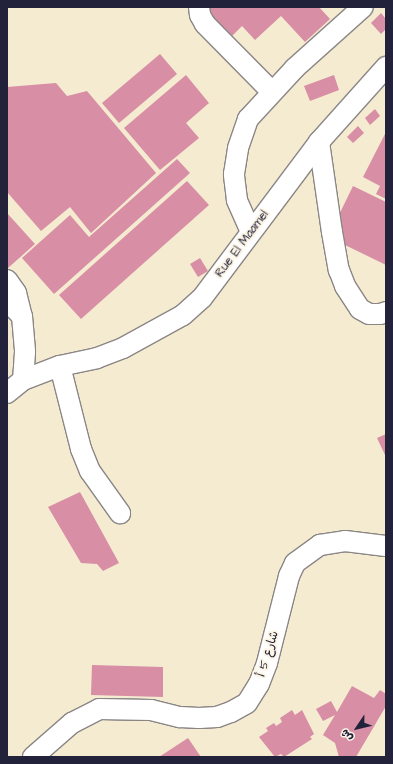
<!DOCTYPE html>
<html>
<head>
<meta charset="utf-8">
<style>
  body { margin:0 }
  #map { position:relative; width:393px; height:764px; overflow:hidden; background:#f4ebd1; font-family:"Architects Daughter","Playpen Sans Arabic",sans-serif }
  div>[style] { position:absolute }
  [style*='--x'] { left:calc(var(--x)*1px); top:calc(var(--y)*1px); width:calc(var(--w)*1px); rotate:calc(var(--a)*1deg) }
  .building>* { inset:0; background:#d88ea5 }
  .roads { filter:drop-shadow(1px 0 #8b8686) drop-shadow(-1px 0 #8b8686) drop-shadow(0 1px #8b8686) drop-shadow(0 -1px #8b8686) }
  .minor>* { height:20px; margin:-10px; padding:0 10px; transform-origin:10px; border-radius:10px; background:#fff }
  span { translate:-50% -50%; white-space:nowrap; text-align:center; line-height:1.15; -webkit-text-stroke:4px #fcf5e5; paint-order:stroke }
  .street-label { font-size:12px; color:#22223b }
  .frame { position:absolute; inset:0; border:8px solid #22223b; pointer-events:none }
  .north { position:absolute; left:337px; top:708px; width:40px; height:40px; -webkit-text-stroke:3px #fcf5e5; paint-order:stroke; rotate:235deg; font-size:11px; font-weight:700; line-height:16px; text-align:center; color:#22223b }
  .north::after { content:''; display:block; margin:auto; width:14px; height:18px; background:#22223b; clip-path:polygon(50% 0,100% 100%,50% 72%,0 100%) }
</style>
</head>
<body>
<div id="map">
  <div class="building">
    <div style="clip-path:polygon(205px 7px,319px 7px,330px 19px,305px 42px,281px 16px,255px 40px,242px 26px,231px 37px,204px 8px)"></div>
    <div style="clip-path:polygon(381px 13px,386px 19px,386px 29px,381px 34px,371px 23px)"></div>
    <div style="clip-path:polygon(160px 54px,177px 74px,119px 123px,102px 103px)"></div>
    <div style="clip-path:polygon(186px 75px,209px 103px,186px 123px,199px 138px,160px 170px,124px 128px)"></div>
    <div style="clip-path:polygon(334px 75px,339px 90px,310px 101px,304px 86px)"></div>
    <div style="clip-path:polygon(56px 83px,67px 96px,87px 91px,156px 173px,91px 233px,70px 207px,41px 231px,7px 192px,7px 87px)"></div>
    <div style="clip-path:polygon(375px 109px,380px 116px,370px 125px,365px 118px)"></div>
    <div style="clip-path:polygon(358px 126px,364px 133px,353px 143px,347px 137px)"></div>
    <div style="clip-path:polygon(386px 132px,386px 199px,376px 194px,380px 186px,363px 177px)"></div>
    <div style="clip-path:polygon(177px 159px,190px 173px,54px 294px,22px 258px,70px 215px,89px 237px)"></div>
    <div style="clip-path:polygon(187px 181px,209px 205px,81px 319px,59px 295px)"></div>
    <div style="clip-path:polygon(353px 186px,386px 202px,386px 265px,343px 244px,335px 223px)"></div>
    <div style="clip-path:polygon(7px 213px,35px 244px,8px 268px,7px 268px)"></div>
    <div style="clip-path:polygon(200px 258px,208px 271px,198px 277px,190px 264px)"></div>
    <div style="clip-path:polygon(386px 434px,386px 457px,377px 438px)"></div>
    <div style="clip-path:polygon(80px 492px,119px 563px,103px 571px,97px 564px,81px 563px,48px 507px)"></div>
    <div style="clip-path:polygon(92px 665px,163px 667px,163px 697px,91px 695px)"></div>
    <div style="clip-path:polygon(352px 686px,374px 698px,380px 690px,386px 694px,386px 706px,356px 757px,339px 757px,335px 743px,323px 735px,335px 715px,323px 721px,316px 709px,331px 701px,337px 712px)"></div>
    <div style="clip-path:polygon(292px 710px,295px 715px,302px 710px,314px 734px,310px 737px,312px 739px,284px 757px,281px 754px,275px 757px,259px 737px,268px 731px,266px 728px,274px 723px,276px 726px,282px 722px,280px 718px)"></div>
    <div style="clip-path:polygon(188px 738px,201px 757px,159px 757px)"></div>
  </div>
  <div class="roads">
    <div class="minor">
      <div style="--x:199;--y:7;--w:8;--a:83"></div>
      <div style="--x:200;--y:15;--w:10;--a:61"></div>
      <div style="--x:205;--y:24;--w:95;--a:45.4"></div>
      <div style="--x:319;--y:142;--w:91;--a:81.8"></div>
      <div style="--x:332;--y:232;--w:39;--a:80"></div>
      <div style="--x:339;--y:270;--w:17;--a:69"></div>
      <div style="--x:345;--y:286;--w:27;--a:57"></div>
      <div style="--x:360;--y:309;--w:10;--a:29"></div>
      <div style="--x:369;--y:314;--w:11;--a:0"></div>
      <div style="--x:380;--y:314;--w:6;--a:-18"></div>
      <div style="--x:251;--y:232;--w:35;--a:-114"></div>
      <div style="--x:237;--y:200;--w:26;--a:-97"></div>
      <div style="--x:234;--y:174;--w:26;--a:-81"></div>
      <div style="--x:238;--y:148;--w:31;--a:-71"></div>
      <div style="--x:248;--y:119;--w:69;--a:-47.3"></div>
      <div style="--x:295;--y:68;--w:91;--a:-41.9"></div>
      <div style="--x:7;--y:280;--w:16;--a:55"></div>
      <div style="--x:16;--y:293;--w:21;--a:76"></div>
      <div style="--x:7;--y:301;--w:21;--a:45"></div>
      <div style="--x:22;--y:316;--w:36;--a:85"></div>
      <div style="--x:25;--y:352;--w:28;--a:94"></div>
      <div style="--x:60;--y:366;--w:86;--a:75.8"></div>
      <div style="--x:81;--y:449;--w:24;--a:68"></div>
      <div style="--x:90;--y:471;--w:52;--a:54.5"></div>
      <div style="--x:7;--y:393;--w:21;--a:-39"></div>
      <div style="--x:23;--y:380;--w:40;--a:-21"></div>
      <div style="--x:60;--y:366;--w:38;--a:-12"></div>
      <div style="--x:97;--y:358;--w:28;--a:-21"></div>
      <div style="--x:123;--y:348;--w:68;--a:-28.8"></div>
      <div style="--x:183;--y:315;--w:25;--a:-42"></div>
      <div style="--x:202;--y:298;--w:195;--a:-53.1"></div>
      <div style="--x:319;--y:142;--w:101;--a:-48.2"></div>
      <div style="--x:33;--y:757;--w:52;--a:-41.1"></div>
      <div style="--x:72;--y:723;--w:30;--a:-27"></div>
      <div style="--x:99;--y:709;--w:52;--a:1.1"></div>
      <div style="--x:151;--y:710;--w:30;--a:14"></div>
      <div style="--x:180;--y:717;--w:19;--a:3"></div>
      <div style="--x:199;--y:718;--w:18;--a:-3"></div>
      <div style="--x:217;--y:717;--w:15;--a:-20"></div>
      <div style="--x:231;--y:712;--w:18;--a:-29"></div>
      <div style="--x:247;--y:703;--w:22;--a:-58"></div>
      <div style="--x:259;--y:684;--w:22;--a:-69"></div>
      <div style="--x:267;--y:663;--w:90;--a:-75.8"></div>
      <div style="--x:289;--y:576;--w:14;--a:-65"></div>
      <div style="--x:295;--y:563;--w:31;--a:-36"></div>
      <div style="--x:320;--y:545;--w:25;--a:-9"></div>
      <div style="--x:345;--y:541;--w:41;--a:7"></div>
    </div>
  </div>
  <div class="street-label">
    <span style="left:242px;top:244px;rotate:-53deg">Rue El Maamel</span>
    <span style="left:268px;top:654px;rotate:-73deg">شارع 5 أ</span>
  </div>
  <div class="frame"></div>
  <div class="north">ش</div>
</div>
</body>
</html>
